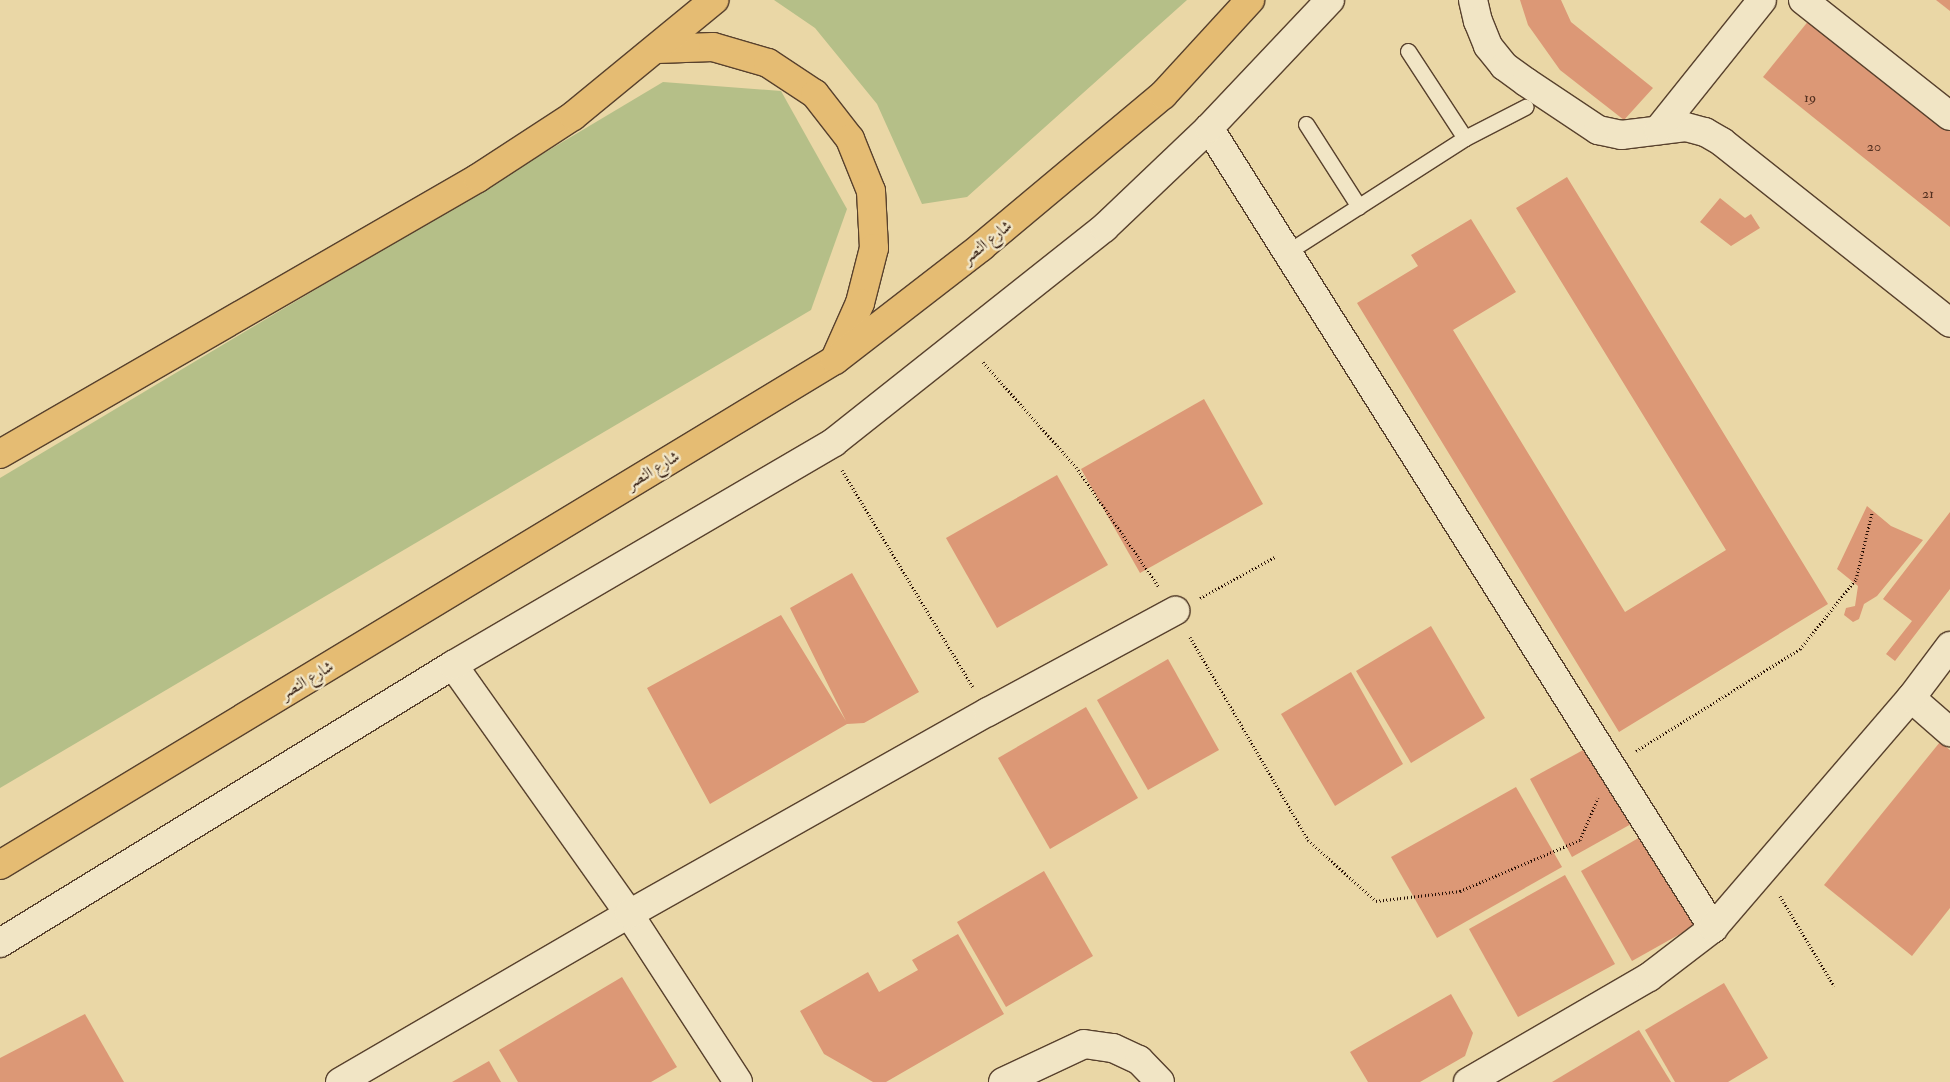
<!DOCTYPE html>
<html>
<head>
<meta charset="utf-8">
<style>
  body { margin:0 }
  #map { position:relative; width:1950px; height:1082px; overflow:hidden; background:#ead7a6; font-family:"IM FELL Double Pica",Amiri,serif }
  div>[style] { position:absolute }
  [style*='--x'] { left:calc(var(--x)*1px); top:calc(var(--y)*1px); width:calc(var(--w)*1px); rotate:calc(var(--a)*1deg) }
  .green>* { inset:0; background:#b5bf88 }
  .building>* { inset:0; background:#dc9876 }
  .path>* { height:3px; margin-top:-1.5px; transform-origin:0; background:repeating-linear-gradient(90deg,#270f05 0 1px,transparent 0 3.5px) }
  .roads { filter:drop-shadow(1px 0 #58412d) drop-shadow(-1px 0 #58412d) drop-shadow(0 1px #58412d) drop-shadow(0 -1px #58412d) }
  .lane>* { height:15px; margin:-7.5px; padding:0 7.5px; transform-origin:7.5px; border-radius:7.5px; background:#f1e5c5 }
  .street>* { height:28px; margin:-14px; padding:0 14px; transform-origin:14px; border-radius:14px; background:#f1e5c5 }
  .secondary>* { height:28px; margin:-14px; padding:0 14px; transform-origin:14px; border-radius:14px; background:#f1e5c5 }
  .primary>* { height:28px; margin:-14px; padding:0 14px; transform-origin:14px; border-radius:14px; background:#e5bc73 }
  span { translate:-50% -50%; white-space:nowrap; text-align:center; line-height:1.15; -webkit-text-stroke:5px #f1e5c5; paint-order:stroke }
  .number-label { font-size:14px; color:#543121 }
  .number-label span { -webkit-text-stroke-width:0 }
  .street-label { font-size:16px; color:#270f05 }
</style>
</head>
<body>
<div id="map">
  <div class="green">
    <div style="clip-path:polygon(774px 0,1187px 0,967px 197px,922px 204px,877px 104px,815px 28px)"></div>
    <div style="clip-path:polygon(663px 82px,781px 91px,847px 209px,811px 310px,0 788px,0 478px)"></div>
  </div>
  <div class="building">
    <div style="clip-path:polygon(1520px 0,1561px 0,1571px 22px,1653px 88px,1624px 120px,1560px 70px,1528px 25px)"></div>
    <div style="clip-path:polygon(1936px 0,1950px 0,1950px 11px)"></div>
    <div style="clip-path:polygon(1814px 14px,1950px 124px,1950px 227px,1763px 77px)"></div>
    <div style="clip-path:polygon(1567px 177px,1828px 604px,1619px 732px,1357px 303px,1418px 266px,1411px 255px,1471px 219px,1516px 292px,1453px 330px,1625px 612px,1726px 550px,1516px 208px)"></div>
    <div style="clip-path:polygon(1720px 198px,1745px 218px,1751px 214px,1760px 228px,1731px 246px,1700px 222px)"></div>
    <div style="clip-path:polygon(1204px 399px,1263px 504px,1140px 573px,1081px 469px)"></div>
    <div style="clip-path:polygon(1057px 475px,1108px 565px,997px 628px,946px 538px)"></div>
    <div style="clip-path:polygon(1867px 506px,1891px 526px,1923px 540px,1877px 596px,1864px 604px,1859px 619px,1853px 622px,1844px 615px,1846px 608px,1855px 606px,1858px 586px,1837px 569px)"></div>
    <div style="clip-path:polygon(1950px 512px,1950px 589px,1895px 661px,1886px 654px,1912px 621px,1883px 599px)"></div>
    <div style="clip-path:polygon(852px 573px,919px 692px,864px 723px,847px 724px,710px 804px,647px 688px,781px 615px,846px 721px,790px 608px)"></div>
    <div style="clip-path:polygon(1431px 626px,1485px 718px,1411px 763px,1356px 671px)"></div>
    <div style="clip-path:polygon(1168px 659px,1219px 750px,1148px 790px,1097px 700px)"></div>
    <div style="clip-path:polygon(1351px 672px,1403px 764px,1335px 806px,1281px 714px)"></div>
    <div style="clip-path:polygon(1086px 707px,1138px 798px,1050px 849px,998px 758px)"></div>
    <div style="clip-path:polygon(1607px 737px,1649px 814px,1572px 857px,1530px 779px)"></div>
    <div style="clip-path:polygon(1940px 742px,1950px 750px,1950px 908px,1912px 956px,1824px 885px)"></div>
    <div style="clip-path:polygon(1516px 787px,1562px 867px,1437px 938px,1391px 857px)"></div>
    <div style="clip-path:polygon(1663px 824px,1714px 915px,1632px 961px,1581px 871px)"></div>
    <div style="clip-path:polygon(1044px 871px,1093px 956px,1006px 1007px,957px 922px)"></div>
    <div style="clip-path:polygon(1565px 875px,1615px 964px,1518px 1017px,1469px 929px)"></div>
    <div style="clip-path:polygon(958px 934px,1004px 1014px,886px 1082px,873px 1082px,824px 1054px,800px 1011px,868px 972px,879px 992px,918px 970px,912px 960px)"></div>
    <div style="clip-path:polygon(622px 977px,677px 1067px,651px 1082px,518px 1082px,499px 1050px)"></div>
    <div style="clip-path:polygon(1724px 983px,1768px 1058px,1728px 1082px,1675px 1082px,1645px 1030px)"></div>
    <div style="clip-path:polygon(1451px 994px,1473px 1033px,1465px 1056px,1420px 1082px,1368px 1082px,1350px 1052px)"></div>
    <div style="clip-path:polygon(85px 1014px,124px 1082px,0 1082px,0 1058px)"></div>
    <div style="clip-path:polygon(1639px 1030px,1671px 1082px,1552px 1082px)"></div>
    <div style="clip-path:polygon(489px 1061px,501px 1082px,452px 1082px)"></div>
  </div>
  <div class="path">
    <div style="--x:983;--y:362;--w:140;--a:48.5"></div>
    <div style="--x:1076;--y:467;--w:146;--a:55.3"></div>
    <div style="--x:842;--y:470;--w:253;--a:58.9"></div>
    <div style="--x:1200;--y:598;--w:85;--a:-28.7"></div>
    <div style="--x:1190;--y:637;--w:235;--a:59.8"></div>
    <div style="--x:1308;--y:840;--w:91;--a:41.9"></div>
    <div style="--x:1376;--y:901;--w:85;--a:-6.8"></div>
    <div style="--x:1460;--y:891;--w:130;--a:-23"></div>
    <div style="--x:1580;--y:840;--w:46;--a:-66.8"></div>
    <div style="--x:1636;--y:751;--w:193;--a:-31.9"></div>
    <div style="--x:1800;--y:649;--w:90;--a:-51.3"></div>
    <div style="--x:1856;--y:579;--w:68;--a:-76.4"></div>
    <div style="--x:1780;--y:896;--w:105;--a:59"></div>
  </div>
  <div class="roads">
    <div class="lane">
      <div style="--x:1408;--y:51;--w:104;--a:56.8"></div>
      <div style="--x:1306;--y:124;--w:98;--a:57.4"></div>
      <div style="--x:1289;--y:251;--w:209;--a:-32.7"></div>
      <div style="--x:1465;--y:138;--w:68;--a:-27.3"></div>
    </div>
    <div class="street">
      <div style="--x:1473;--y:0;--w:22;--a:77"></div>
      <div style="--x:1478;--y:21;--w:27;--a:68"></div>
      <div style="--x:1488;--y:46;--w:26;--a:51"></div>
      <div style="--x:1504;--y:66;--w:27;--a:36"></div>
      <div style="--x:1526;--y:82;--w:87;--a:33.7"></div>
      <div style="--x:1598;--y:130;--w:24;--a:12"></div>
      <div style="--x:1621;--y:135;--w:65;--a:-7"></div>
      <div style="--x:1686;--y:127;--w:20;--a:15"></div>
      <div style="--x:1705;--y:132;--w:20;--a:30"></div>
      <div style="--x:1722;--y:142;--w:291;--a:38.4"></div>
      <div style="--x:1803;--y:0;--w:187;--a:38.3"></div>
      <div style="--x:1209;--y:128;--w:946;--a:57.79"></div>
      <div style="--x:1658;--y:130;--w:166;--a:-51.3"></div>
      <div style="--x:453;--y:665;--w:305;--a:54.7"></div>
      <div style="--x:629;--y:914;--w:200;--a:57"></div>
      <div style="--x:1911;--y:698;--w:52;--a:41.1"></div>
      <div style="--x:340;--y:1082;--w:334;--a:-30.2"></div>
      <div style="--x:629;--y:914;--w:412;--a:-29.4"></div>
      <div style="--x:988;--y:712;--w:213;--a:-28.4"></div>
      <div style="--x:1003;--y:1082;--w:89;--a:-25.1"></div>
      <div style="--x:1084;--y:1044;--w:29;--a:8"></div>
      <div style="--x:1113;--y:1048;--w:29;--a:25"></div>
      <div style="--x:1139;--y:1060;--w:30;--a:46"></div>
      <div style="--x:1468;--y:1082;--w:209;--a:-30.1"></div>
      <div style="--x:1649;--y:977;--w:81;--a:-37.4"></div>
      <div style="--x:1713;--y:928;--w:303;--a:-49.3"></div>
      <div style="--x:1911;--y:698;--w:65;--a:-53.1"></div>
    </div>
    <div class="secondary">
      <div style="--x:0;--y:943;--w:532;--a:-31.54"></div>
      <div style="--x:453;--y:665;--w:441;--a:-30.3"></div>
      <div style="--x:834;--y:442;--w:345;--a:-38.4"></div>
      <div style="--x:1104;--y:228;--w:145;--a:-43.6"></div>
      <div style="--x:1209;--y:128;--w:176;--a:-46.6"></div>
    </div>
    <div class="primary">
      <div style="--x:657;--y:49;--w:56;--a:-2"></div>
      <div style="--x:713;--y:47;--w:57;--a:16.2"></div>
      <div style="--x:768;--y:63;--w:56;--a:33.4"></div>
      <div style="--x:815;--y:94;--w:57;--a:52.1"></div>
      <div style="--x:850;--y:139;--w:56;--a:68"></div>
      <div style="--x:871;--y:191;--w:57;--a:87"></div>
      <div style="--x:874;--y:248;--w:57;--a:104.3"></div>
      <div style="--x:860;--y:303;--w:59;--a:114"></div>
      <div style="--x:0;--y:454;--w:552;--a:-30"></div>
      <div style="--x:478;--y:178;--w:113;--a:-33.1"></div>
      <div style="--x:573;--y:116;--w:183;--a:-39.4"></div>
      <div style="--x:0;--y:865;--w:976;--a:-31.17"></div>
      <div style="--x:835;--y:360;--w:185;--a:-37.7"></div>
      <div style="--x:981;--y:247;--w:237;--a:-39.9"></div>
      <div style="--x:1163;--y:95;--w:129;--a:-47.5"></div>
    </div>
  </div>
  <div class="number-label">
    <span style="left:1810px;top:98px">19</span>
    <span style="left:1874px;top:147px">20</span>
    <span style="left:1928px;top:194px">21</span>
  </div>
  <div class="street-label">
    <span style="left:987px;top:242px;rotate:-39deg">شارع النصر</span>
    <span style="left:653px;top:470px;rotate:-31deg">شارع النصر</span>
    <span style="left:307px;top:680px;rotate:-31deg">شارع النصر</span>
  </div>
</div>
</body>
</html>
